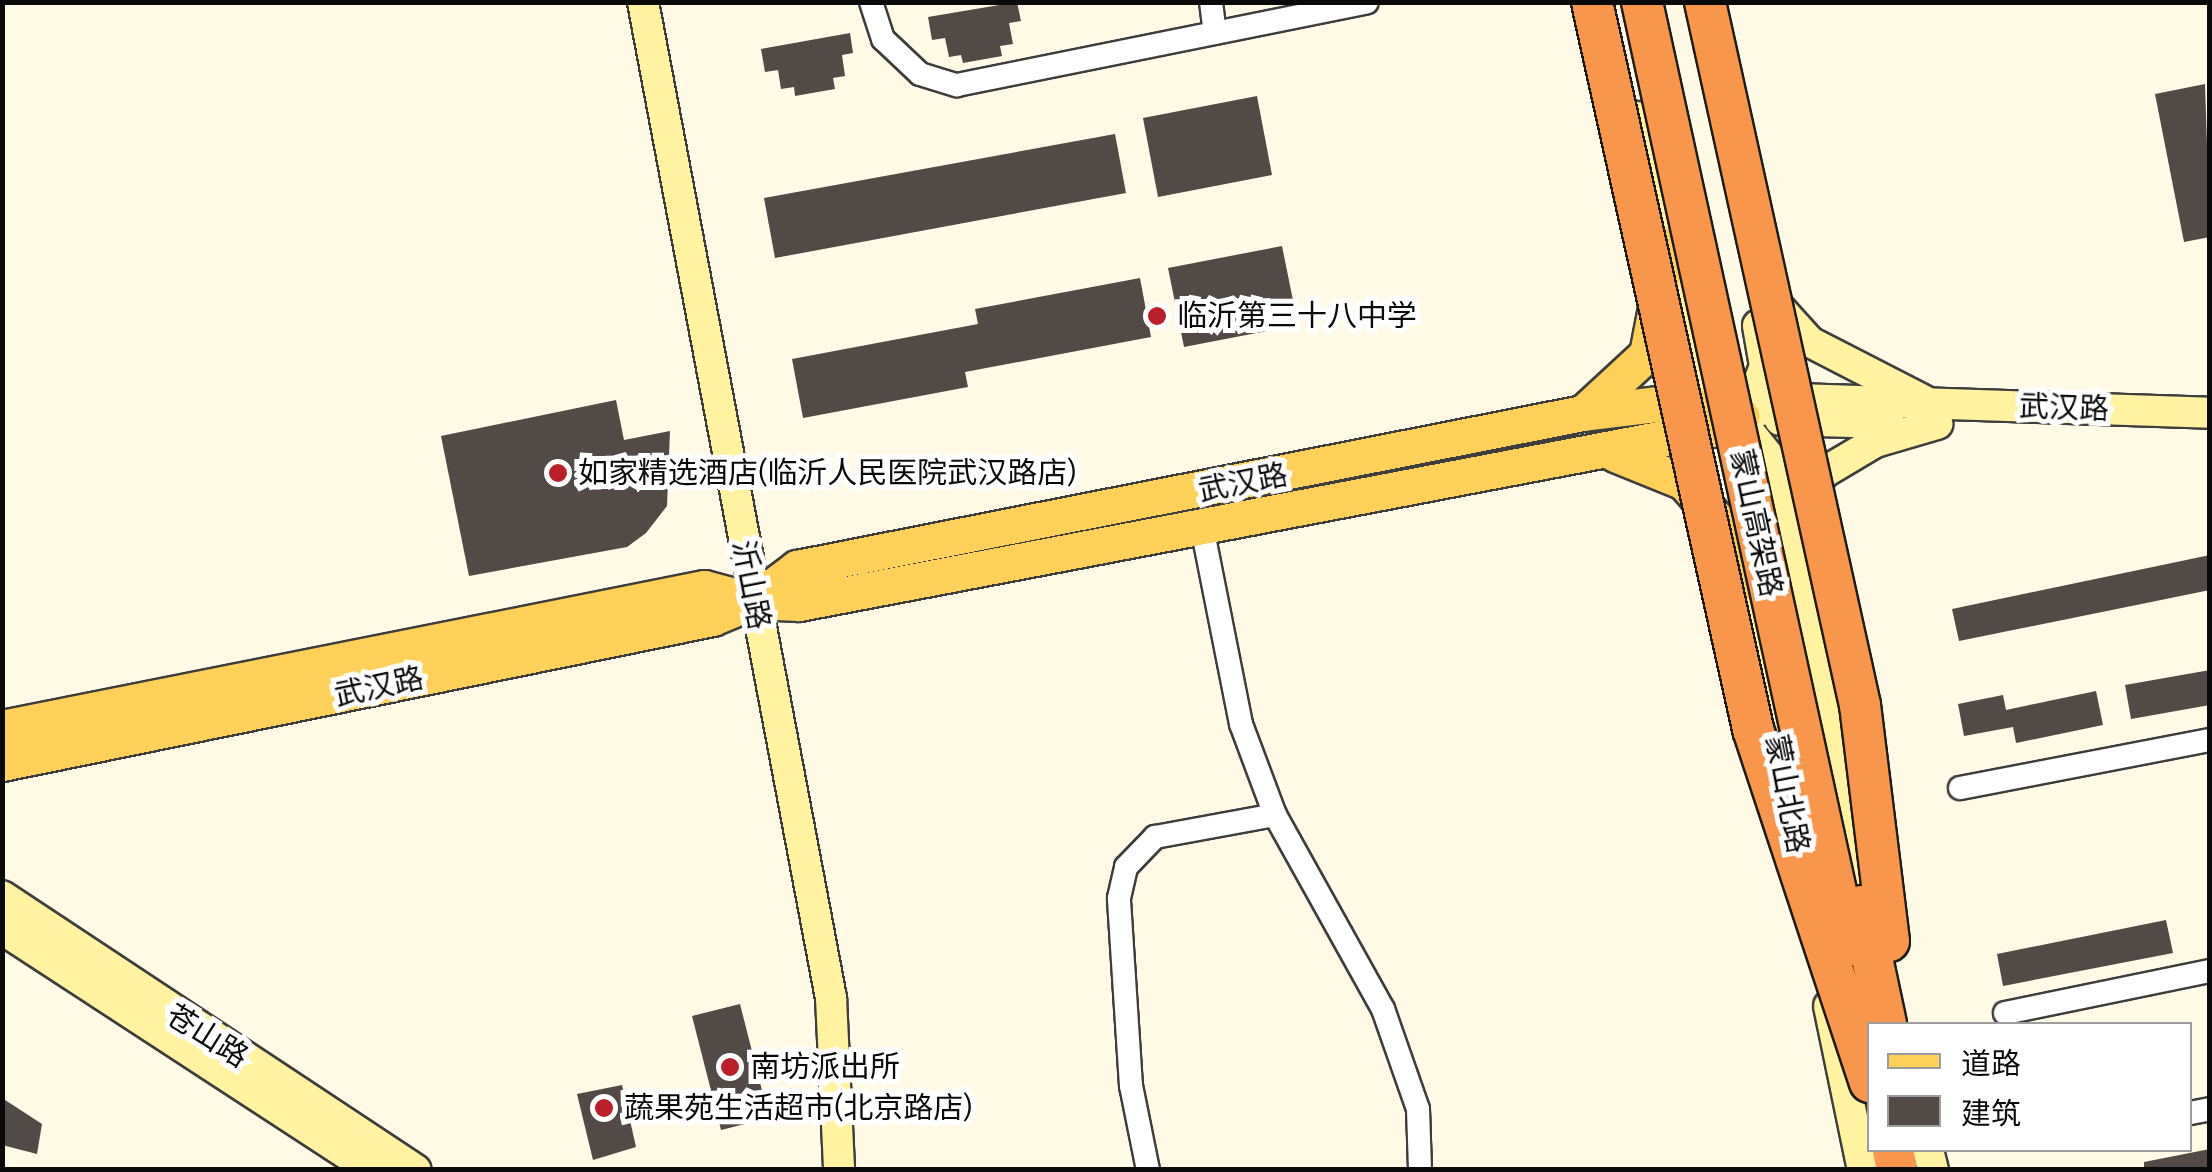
<!DOCTYPE html>
<html>
<head>
<meta charset="utf-8">
<style>
  body { margin:0 }
  #map { position:relative; width:2212px; height:1172px; overflow:hidden; background:#fffae6; font-family:Bitter,"Noto Sans SC",serif }
  div>[style] { position:absolute }
  [style*='--x'] { left:calc(var(--x)*1px); top:calc(var(--y)*1px); width:calc(var(--w)*1px); rotate:calc(var(--a)*1deg) }
  .building>* { inset:0; background:#524a46 }
  .roads { filter:drop-shadow(2px 0 #3d3d3d) drop-shadow(-2px 0 #3d3d3d) drop-shadow(0 2px #3d3d3d) drop-shadow(0 -2px #3d3d3d) }
  .street>* { height:22px; margin:-11px; padding:0 11px; transform-origin:11px; border-radius:11px; background:#fff }
  .secondary>* { height:30px; margin:-15px; padding:0 15px; transform-origin:15px; border-radius:15px; background:#fff3a1 }
  .primary>* { height:35px; margin:-17.5px; padding:0 17.5px; transform-origin:17.5px; border-radius:17.5px; background:#fdd159 }
  .highway>* { height:40px; margin:-20px; padding:0 20px; transform-origin:20px; border-radius:20px; background:#f8964b }
  .bridges { filter:drop-shadow(2px 0 #1b1b1b) drop-shadow(-2px 0 #1b1b1b) drop-shadow(0 2px #1b1b1b) drop-shadow(0 -2px #1b1b1b) }
  .highway-bridge>* { height:40px; margin:-20px; padding:0 20px; transform-origin:20px; border-radius:20px; background:#f8964b }
  .dots>* { width:28px; height:28px; translate:-50% -50%; box-sizing:border-box; border:5px solid #fff; border-radius:50% }
  span { translate:-50% -50%; white-space:nowrap; text-align:center; line-height:1.15; -webkit-text-stroke:10px #fff; paint-order:stroke }
  .poi-label { font-size:30px; color:#0a0a0a }
  .left { translate:0 -50%; text-align:left }
  .street-label { font-size:30px; color:#0a0a0a }
  .frame { position:absolute; inset:0; border:5px solid #0a0a0a; pointer-events:none }
  .legend { position:absolute; left:1867px; top:1022px; width:325px; height:130px; box-sizing:border-box; background:#fff; border:2px solid #9d9d9d; margin:0; padding:12px 18px; list-style:none; font-size:30px; color:#0a0a0a }
  .legend li { display:flex; align-items:center; gap:20px; height:50px }
  .legend b { width:50px; border:2px solid #9d9d9d }
</style>
</head>
<body>
<div id="map">
  <div class="building">
    <div style="clip-path:polygon(1017px 2px,1021px 21px,1009px 23px,1013px 44px,1000px 46px,1002px 56px,963px 63px,961px 55px,949px 57px,945px 38px,932px 40px,928px 17px)"></div>
    <div style="clip-path:polygon(850px 33px,853px 53px,842px 55px,845px 76px,833px 78px,835px 89px,795px 96px,794px 87px,781px 89px,778px 70px,765px 72px,761px 49px)"></div>
    <div style="clip-path:polygon(2205px 84px,2210px 237px,2184px 242px,2155px 94px)"></div>
    <div style="clip-path:polygon(1257px 96px,1272px 175px,1158px 197px,1143px 118px)"></div>
    <div style="clip-path:polygon(1115px 134px,1126px 193px,775px 258px,764px 198px)"></div>
    <div style="clip-path:polygon(1282px 246px,1298px 325px,1184px 347px,1168px 268px)"></div>
    <div style="clip-path:polygon(1140px 278px,1151px 337px,965px 372px,968px 387px,803px 418px,792px 359px,978px 324px,975px 309px)"></div>
    <div style="clip-path:polygon(616px 400px,624px 440px,670px 431px,667px 506px,646px 533px,627px 547px,469px 576px,441px 436px)"></div>
    <div style="clip-path:polygon(2210px 555px,2210px 590px,1959px 641px,1952px 609px)"></div>
    <div style="clip-path:polygon(2210px 670px,2210px 705px,2131px 719px,2125px 685px)"></div>
    <div style="clip-path:polygon(2096px 691px,2103px 725px,2016px 743px,2013px 727px,1964px 736px,1958px 704px,2003px 695px,2006px 710px)"></div>
    <div style="clip-path:polygon(2166px 920px,2173px 953px,2003px 986px,1997px 954px)"></div>
    <div style="clip-path:polygon(740px 1004px,769px 1118px,721px 1130px,692px 1016px)"></div>
    <div style="clip-path:polygon(622px 1085px,636px 1147px,593px 1160px,577px 1094px)"></div>
    <div style="clip-path:polygon(2px 1098px,42px 1124px,37px 1154px,2px 1145px)"></div>
    <div style="clip-path:polygon(2210px 1149px,2210px 1170px,2144px 1170px,2144px 1162px)"></div>
  </div>
  <div class="roads">
    <div class="street">
      <div style="--x:871;--y:2;--w:39;--a:72"></div>
      <div style="--x:883;--y:39;--w:51;--a:43.4"></div>
      <div style="--x:920;--y:74;--w:39;--a:17"></div>
      <div style="--x:957;--y:85;--w:418;--a:-11.4"></div>
      <div style="--x:1211;--y:2;--w:31;--a:83"></div>
      <div style="--x:1202;--y:527;--w:201;--a:78.8"></div>
      <div style="--x:1241;--y:724;--w:97;--a:69.5"></div>
      <div style="--x:1275;--y:815;--w:222;--a:60.9"></div>
      <div style="--x:1383;--y:1009;--w:106;--a:70.7"></div>
      <div style="--x:1418;--y:1109;--w:61;--a:88.1"></div>
      <div style="--x:1960;--y:788;--w:255;--a:-10.9"></div>
      <div style="--x:2005;--y:1013;--w:209;--a:-11.6"></div>
      <div style="--x:2190;--y:1113;--w:20;--a:-11"></div>
      <div style="--x:1148;--y:1170;--w:86;--a:-101.4"></div>
      <div style="--x:1131;--y:1086;--w:188;--a:-93.7"></div>
      <div style="--x:1119;--y:898;--w:32;--a:-77"></div>
      <div style="--x:1126;--y:867;--w:42;--a:-46"></div>
      <div style="--x:1155;--y:837;--w:122;--a:-10.4"></div>
    </div>
    <div class="secondary">
      <div style="--x:643;--y:2;--w:1014;--a:79.31"></div>
      <div style="--x:831;--y:998;--w:172;--a:87.3"></div>
      <div style="--x:1637;--y:117;--w:262;--a:76.1"></div>
      <div style="--x:1700;--y:371;--w:113;--a:51.1"></div>
      <div style="--x:1771;--y:459;--w:429;--a:77.4"></div>
      <div style="--x:1772;--y:300;--w:57;--a:47.9"></div>
      <div style="--x:1810;--y:342;--w:127;--a:27.2"></div>
      <div style="--x:1742;--y:416;--w:59;--a:-16.9"></div>
      <div style="--x:1798;--y:399;--w:412;--a:1.9"></div>
      <div style="--x:1780;--y:420;--w:109;--a:1.6"></div>
      <div style="--x:1737;--y:439;--w:78;--a:-69"></div>
      <div style="--x:1765;--y:366;--w:41;--a:-99.9"></div>
      <div style="--x:1807;--y:500;--w:31;--a:-59"></div>
      <div style="--x:1823;--y:473;--w:61;--a:-30.8"></div>
      <div style="--x:1875;--y:442;--w:65;--a:-16.2"></div>
      <div style="--x:1748;--y:573;--w:195;--a:80.2"></div>
      <div style="--x:2;--y:896;--w:496;--a:33.5"></div>
      <div style="--x:2;--y:929;--w:441;--a:33.1"></div>
      <div style="--x:1829;--y:1006;--w:167;--a:78.3"></div>
      <div style="--x:1928;--y:1150;--w:21;--a:76"></div>
    </div>
    <div class="primary">
      <div style="--x:1583;--y:413;--w:87;--a:-42.7"></div>
      <div style="--x:1647;--y:354;--w:111;--a:-79.1"></div>
      <div style="--x:1615;--y:454;--w:74;--a:22.1"></div>
      <div style="--x:1684;--y:482;--w:76;--a:48.7"></div>
      <div style="--x:1734;--y:539;--w:45;--a:69.1"></div>
      <div style="--x:2;--y:728;--w:716;--a:-11.28"></div>
      <div style="--x:704;--y:588;--w:51;--a:14.9"></div>
      <div style="--x:753;--y:601;--w:55;--a:-36.9"></div>
      <div style="--x:797;--y:568;--w:801;--a:-11.16"></div>
      <div style="--x:1583;--y:413;--w:92;--a:-6.9"></div>
      <div style="--x:1674;--y:402;--w:69;--a:11.6"></div>
      <div style="--x:2;--y:763;--w:725;--a:-11.54"></div>
      <div style="--x:712;--y:618;--w:44;--a:-22.5"></div>
      <div style="--x:753;--y:601;--w:46;--a:2.5"></div>
      <div style="--x:799;--y:603;--w:928;--a:-10.8"></div>
    </div>
    <div class="highway">
      <div style="--x:1893;--y:1150;--w:20;--a:79"></div>
    </div>
  </div>
  <div class="bridges">
    <div class="highway-bridge">
      <div style="--x:1592;--y:2;--w:745;--a:77.51"></div>
      <div style="--x:1753;--y:729;--w:372;--a:71.7"></div>
      <div style="--x:1642;--y:2;--w:966;--a:77.69"></div>
      <div style="--x:1705;--y:2;--w:720;--a:77.57"></div>
      <div style="--x:1860;--y:705;--w:238;--a:83"></div>
      <div style="--x:1861;--y:906;--w:121;--a:78"></div>
    </div>
  </div>
  <div class="dots">
    <div style="left:1157px;top:316px;background:#bb202a"></div>
    <div style="left:558px;top:473px;background:#bb202a"></div>
    <div style="left:730px;top:1067px;background:#bb202a"></div>
    <div style="left:604px;top:1108px;background:#bb202a"></div>
  </div>
  <div class="poi-label">
    <span class="left" style="left:1177px;top:316px">临沂第三十八中学</span>
    <span class="left" style="left:578px;top:473px">如家精选酒店(临沂人民医院武汉路店)</span>
    <span class="left" style="left:750px;top:1067px">南坊派出所</span>
    <span class="left" style="left:624px;top:1108px">蔬果苑生活超市(北京路店)</span>
  </div>
  <div class="street-label">
    <span style="left:2064px;top:408px;rotate:2deg">武汉路</span>
    <span style="left:1243px;top:483px;rotate:-11deg">武汉路</span>
    <span style="left:1756px;top:523px;rotate:78deg">蒙山高架路</span>
    <span style="left:751px;top:585px;rotate:79deg">沂山路</span>
    <span style="left:379px;top:687px;rotate:-12deg">武汉路</span>
    <span style="left:1787px;top:794px;rotate:79deg">蒙山北路</span>
    <span style="left:207px;top:1036px;rotate:32deg">苍山路</span>
  </div>
  <div class="frame"></div>
  <ul class="legend">
  <li><b style="height:12px;background:#fdd159"></b>道路</li>
  <li><b style="height:28px;background:#524a46"></b>建筑</li>
  </ul>
</div>
</body>
</html>
